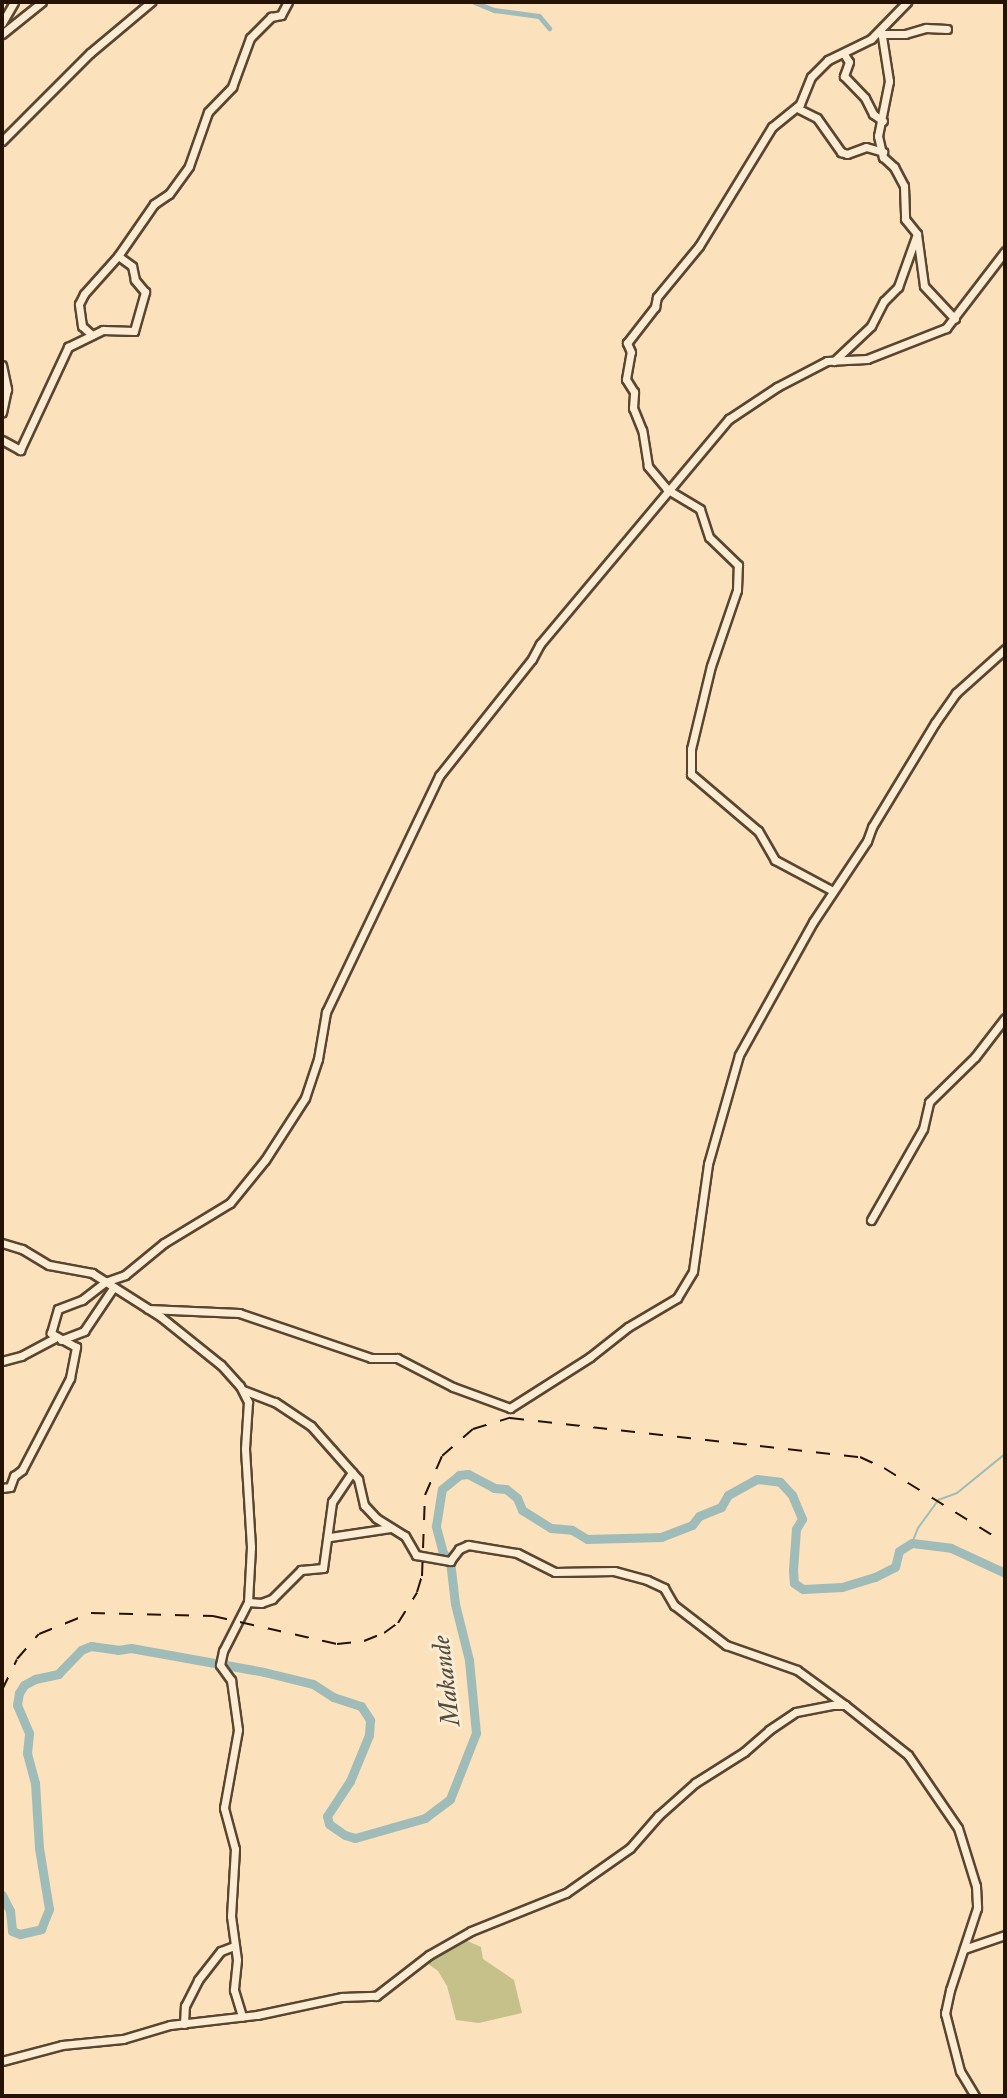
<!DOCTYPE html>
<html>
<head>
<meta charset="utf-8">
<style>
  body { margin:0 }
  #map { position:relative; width:1007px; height:2098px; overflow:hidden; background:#fbe1bc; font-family:"IM FELL Double Pica",serif }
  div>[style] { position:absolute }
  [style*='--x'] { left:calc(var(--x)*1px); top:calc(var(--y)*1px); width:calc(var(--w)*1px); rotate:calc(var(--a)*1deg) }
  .green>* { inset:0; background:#c6c18b }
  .stream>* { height:2px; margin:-1px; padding:0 1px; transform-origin:1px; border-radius:1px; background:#a0bcb8 }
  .canal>* { height:5px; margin:-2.5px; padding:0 2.5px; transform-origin:2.5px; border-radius:2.5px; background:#a0bcb8 }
  .river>* { height:9px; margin:-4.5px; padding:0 4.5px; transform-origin:4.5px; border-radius:4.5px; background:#a0bcb8 }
  .roads { filter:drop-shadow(2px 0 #5a4630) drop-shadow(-2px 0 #5a4630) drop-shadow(0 2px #5a4630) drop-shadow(0 -2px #5a4630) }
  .minor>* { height:7px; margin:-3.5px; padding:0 3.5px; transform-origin:3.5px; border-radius:3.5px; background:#fcecd3 }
  .rail>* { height:2px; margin-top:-1px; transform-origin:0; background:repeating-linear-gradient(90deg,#251202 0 14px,transparent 0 28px) }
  span { translate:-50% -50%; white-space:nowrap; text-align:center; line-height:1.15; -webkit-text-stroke:6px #fcecd3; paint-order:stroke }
  .water-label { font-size:26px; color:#504e42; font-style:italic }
  .frame { position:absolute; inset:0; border:4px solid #251202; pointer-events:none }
</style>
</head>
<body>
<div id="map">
  <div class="green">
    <div style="clip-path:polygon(463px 1939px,481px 1947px,483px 1959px,514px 1980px,522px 2013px,479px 2023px,456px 2020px,447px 1986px,438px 1971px,427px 1963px)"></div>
  </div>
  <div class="stream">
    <div style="--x:912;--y:1543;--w:16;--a:-68"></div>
    <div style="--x:918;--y:1528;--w:34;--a:-54"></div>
    <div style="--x:938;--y:1500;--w:20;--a:-20"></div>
    <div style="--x:957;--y:1493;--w:62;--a:-39.1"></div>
  </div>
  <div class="canal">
    <div style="--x:474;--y:2;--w:22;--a:22"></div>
    <div style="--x:494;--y:10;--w:45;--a:7.6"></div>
    <div style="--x:539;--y:16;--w:16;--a:50"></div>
  </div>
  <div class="river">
    <div style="--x:2;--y:1895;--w:18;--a:63"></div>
    <div style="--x:10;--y:1911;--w:20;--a:84"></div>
    <div style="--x:12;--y:1931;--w:9;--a:21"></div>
    <div style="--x:20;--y:1934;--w:22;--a:-13"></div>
    <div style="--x:41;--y:1929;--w:22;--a:-68"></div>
    <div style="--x:49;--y:1909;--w:62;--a:-99.3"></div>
    <div style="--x:39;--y:1848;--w:65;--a:-93.5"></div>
    <div style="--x:35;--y:1783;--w:31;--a:-105"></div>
    <div style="--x:27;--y:1753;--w:20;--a:-84"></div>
    <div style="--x:29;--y:1733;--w:30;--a:-113"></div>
    <div style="--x:17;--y:1705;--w:12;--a:-81"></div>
    <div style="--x:19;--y:1693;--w:9;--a:-58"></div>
    <div style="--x:24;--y:1685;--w:13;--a:-29"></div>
    <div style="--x:35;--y:1679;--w:24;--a:-12"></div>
    <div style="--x:58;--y:1674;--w:33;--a:-46"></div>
    <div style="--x:81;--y:1650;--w:11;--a:-22"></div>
    <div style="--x:91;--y:1646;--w:27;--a:8"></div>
    <div style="--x:118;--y:1650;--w:13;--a:-9"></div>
    <div style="--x:131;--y:1648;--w:135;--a:10.2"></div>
    <div style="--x:264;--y:1672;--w:50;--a:13.8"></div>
    <div style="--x:313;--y:1684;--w:24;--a:33"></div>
    <div style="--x:333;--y:1697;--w:29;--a:18"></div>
    <div style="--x:361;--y:1706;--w:17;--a:57"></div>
    <div style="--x:370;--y:1720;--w:15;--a:94"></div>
    <div style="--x:369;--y:1735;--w:50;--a:112.4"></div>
    <div style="--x:350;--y:1781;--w:42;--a:123.3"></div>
    <div style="--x:327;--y:1816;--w:8;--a:76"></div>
    <div style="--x:329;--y:1824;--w:19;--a:35"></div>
    <div style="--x:345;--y:1835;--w:10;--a:17"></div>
    <div style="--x:355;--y:1838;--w:73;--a:-15.9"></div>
    <div style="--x:425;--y:1818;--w:31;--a:-37"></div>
    <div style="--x:450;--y:1799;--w:71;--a:-68.5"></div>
    <div style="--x:476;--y:1733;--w:73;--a:-95.5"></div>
    <div style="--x:469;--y:1660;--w:58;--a:-104"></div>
    <div style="--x:455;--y:1604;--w:43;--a:-96.6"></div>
    <div style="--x:450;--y:1561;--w:11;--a:-131"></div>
    <div style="--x:443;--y:1553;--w:28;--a:-105"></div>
    <div style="--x:436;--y:1526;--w:37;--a:-81"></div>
    <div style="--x:442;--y:1489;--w:22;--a:-39"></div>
    <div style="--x:459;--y:1475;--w:9;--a:-6"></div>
    <div style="--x:468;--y:1474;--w:30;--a:28"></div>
    <div style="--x:494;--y:1488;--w:12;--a:5"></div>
    <div style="--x:506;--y:1489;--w:14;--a:39"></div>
    <div style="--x:517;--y:1498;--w:13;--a:67"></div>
    <div style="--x:522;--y:1510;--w:34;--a:32"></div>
    <div style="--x:551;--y:1528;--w:21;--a:5"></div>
    <div style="--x:572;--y:1530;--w:17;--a:31"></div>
    <div style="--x:587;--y:1539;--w:74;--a:-1.5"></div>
    <div style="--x:661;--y:1537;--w:33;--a:-21"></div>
    <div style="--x:692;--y:1525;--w:11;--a:-52"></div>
    <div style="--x:699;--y:1516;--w:24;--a:-22"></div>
    <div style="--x:721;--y:1507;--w:14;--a:-60"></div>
    <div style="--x:728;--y:1495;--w:33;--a:-29"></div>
    <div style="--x:757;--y:1479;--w:23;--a:7"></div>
    <div style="--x:780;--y:1482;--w:18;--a:47"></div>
    <div style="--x:792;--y:1495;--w:26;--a:67"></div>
    <div style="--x:802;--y:1519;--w:12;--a:121"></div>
    <div style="--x:796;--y:1529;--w:41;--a:94.2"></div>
    <div style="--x:793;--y:1570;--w:13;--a:86"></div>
    <div style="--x:794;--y:1583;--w:11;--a:34"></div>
    <div style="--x:803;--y:1589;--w:39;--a:-3"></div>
    <div style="--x:842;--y:1587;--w:34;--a:-17"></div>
    <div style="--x:875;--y:1577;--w:22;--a:-27"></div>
    <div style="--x:895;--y:1567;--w:16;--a:-76"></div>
    <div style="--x:899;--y:1551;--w:15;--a:-32"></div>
    <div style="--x:912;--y:1543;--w:39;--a:7"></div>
    <div style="--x:951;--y:1548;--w:60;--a:24.8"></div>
  </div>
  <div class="roads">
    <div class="minor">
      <div style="--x:2;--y:23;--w:24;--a:-60"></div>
      <div style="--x:881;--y:30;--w:52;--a:81.1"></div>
      <div style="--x:889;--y:81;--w:56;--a:101.3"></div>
      <div style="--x:878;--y:136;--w:22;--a:77"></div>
      <div style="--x:883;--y:157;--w:15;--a:42"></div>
      <div style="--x:894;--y:167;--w:21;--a:62"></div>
      <div style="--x:904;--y:186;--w:33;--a:88"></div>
      <div style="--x:905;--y:219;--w:19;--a:51"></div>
      <div style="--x:917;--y:234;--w:52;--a:82.3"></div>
      <div style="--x:924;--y:286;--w:45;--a:46.8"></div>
      <div style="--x:2;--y:34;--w:51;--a:-38.7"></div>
      <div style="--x:883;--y:34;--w:22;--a:0"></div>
      <div style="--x:905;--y:34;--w:22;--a:-16"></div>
      <div style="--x:926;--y:28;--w:21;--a:3"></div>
      <div style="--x:844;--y:54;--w:9;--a:58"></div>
      <div style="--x:849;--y:62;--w:15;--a:110"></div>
      <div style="--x:844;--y:76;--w:30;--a:46"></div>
      <div style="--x:865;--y:98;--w:18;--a:63"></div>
      <div style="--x:873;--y:114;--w:12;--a:35"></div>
      <div style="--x:797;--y:108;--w:22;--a:27"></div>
      <div style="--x:817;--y:118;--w:42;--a:54.8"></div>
      <div style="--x:841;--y:152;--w:6;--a:18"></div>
      <div style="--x:847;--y:154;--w:20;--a:-20"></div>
      <div style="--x:866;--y:147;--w:18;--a:16"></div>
      <div style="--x:2;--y:141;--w:124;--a:-45"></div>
      <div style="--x:90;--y:53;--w:80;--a:-39.9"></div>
      <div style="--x:92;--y:335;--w:13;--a:-138"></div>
      <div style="--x:82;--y:326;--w:22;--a:-98"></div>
      <div style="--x:79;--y:304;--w:11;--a:-63"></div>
      <div style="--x:84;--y:294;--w:51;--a:-48.2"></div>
      <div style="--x:118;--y:256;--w:63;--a:-55.3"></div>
      <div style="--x:154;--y:204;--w:18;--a:-34"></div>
      <div style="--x:169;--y:194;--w:34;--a:-54"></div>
      <div style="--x:189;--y:166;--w:57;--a:-70.6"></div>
      <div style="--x:208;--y:112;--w:35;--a:-46"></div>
      <div style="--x:232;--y:87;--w:52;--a:-69.8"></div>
      <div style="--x:250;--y:38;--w:30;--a:-45"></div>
      <div style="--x:271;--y:17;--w:10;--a:-11"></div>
      <div style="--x:281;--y:15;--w:15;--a:-62"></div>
      <div style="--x:834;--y:361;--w:51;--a:-43.4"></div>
      <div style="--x:871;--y:326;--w:28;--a:-63"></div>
      <div style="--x:884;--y:301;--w:20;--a:-45"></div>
      <div style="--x:898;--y:287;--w:56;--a:-70.3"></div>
      <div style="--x:2;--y:365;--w:25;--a:78"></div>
      <div style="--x:7;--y:389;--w:24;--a:102"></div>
      <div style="--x:2;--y:440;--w:21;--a:29"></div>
      <div style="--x:20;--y:450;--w:114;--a:-65"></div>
      <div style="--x:68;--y:347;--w:39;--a:-26"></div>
      <div style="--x:103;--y:330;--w:31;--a:2"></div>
      <div style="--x:134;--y:331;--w:41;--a:-74.2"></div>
      <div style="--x:145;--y:292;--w:16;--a:-130"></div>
      <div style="--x:135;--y:280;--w:14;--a:-102"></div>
      <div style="--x:132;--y:266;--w:17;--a:-144"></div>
      <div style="--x:833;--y:891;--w:66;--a:-151.9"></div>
      <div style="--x:775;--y:860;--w:34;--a:-120"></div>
      <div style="--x:758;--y:831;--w:88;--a:-139.6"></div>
      <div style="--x:691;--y:774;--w:25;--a:-90"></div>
      <div style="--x:691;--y:749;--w:85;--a:-76.5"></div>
      <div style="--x:711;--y:666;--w:80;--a:-71.1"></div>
      <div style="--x:737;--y:590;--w:25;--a:-88"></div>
      <div style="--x:738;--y:565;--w:40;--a:-136"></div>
      <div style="--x:709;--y:537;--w:29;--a:-108"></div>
      <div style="--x:700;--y:509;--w:39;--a:-149"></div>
      <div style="--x:667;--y:489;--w:30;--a:-130"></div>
      <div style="--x:648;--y:466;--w:36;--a:-99"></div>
      <div style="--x:642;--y:430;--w:24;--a:-112"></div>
      <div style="--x:633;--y:408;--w:16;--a:-86"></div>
      <div style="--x:634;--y:392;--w:15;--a:-122"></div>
      <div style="--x:626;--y:379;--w:27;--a:-80"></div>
      <div style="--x:631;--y:352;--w:10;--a:-114"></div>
      <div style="--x:627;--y:343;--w:46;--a:-52.1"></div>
      <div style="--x:655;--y:307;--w:10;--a:-79"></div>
      <div style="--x:657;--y:297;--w:66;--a:-50.5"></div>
      <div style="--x:699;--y:246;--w:140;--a:-58.5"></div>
      <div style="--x:772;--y:127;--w:36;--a:-39"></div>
      <div style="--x:800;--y:104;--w:29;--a:-68"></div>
      <div style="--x:811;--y:77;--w:24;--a:-45"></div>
      <div style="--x:828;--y:60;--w:48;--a:-26"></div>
      <div style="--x:871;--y:39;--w:52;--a:-45.8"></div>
      <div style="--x:871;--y:1220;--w:105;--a:-60.3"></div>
      <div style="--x:923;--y:1129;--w:28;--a:-77"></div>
      <div style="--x:929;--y:1102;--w:64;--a:-44.4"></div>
      <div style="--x:975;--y:1057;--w:49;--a:-52.4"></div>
      <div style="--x:2;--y:1243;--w:21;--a:17"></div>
      <div style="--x:22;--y:1249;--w:31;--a:31"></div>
      <div style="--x:49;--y:1265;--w:44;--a:10.5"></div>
      <div style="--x:92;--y:1273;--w:82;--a:32.5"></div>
      <div style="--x:161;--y:1317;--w:77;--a:38.7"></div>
      <div style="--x:221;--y:1365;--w:28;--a:48"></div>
      <div style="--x:240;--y:1386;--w:18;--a:63"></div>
      <div style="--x:248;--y:1402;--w:47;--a:93.7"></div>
      <div style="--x:245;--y:1449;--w:98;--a:86.5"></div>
      <div style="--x:251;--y:1547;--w:55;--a:93.1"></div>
      <div style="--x:248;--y:1602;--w:55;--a:117"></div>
      <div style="--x:223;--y:1651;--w:14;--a:102"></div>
      <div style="--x:220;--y:1665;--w:19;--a:54"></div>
      <div style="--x:231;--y:1680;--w:50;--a:82"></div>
      <div style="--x:238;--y:1730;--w:79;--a:100.2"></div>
      <div style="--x:224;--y:1808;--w:42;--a:75"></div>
      <div style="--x:235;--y:1849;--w:67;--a:93.4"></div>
      <div style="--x:231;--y:1916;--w:44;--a:82.2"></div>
      <div style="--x:237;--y:1960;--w:30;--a:96"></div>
      <div style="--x:234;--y:1990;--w:28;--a:73"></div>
      <div style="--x:148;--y:1309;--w:91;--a:2.5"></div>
      <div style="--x:239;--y:1313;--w:139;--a:18.8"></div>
      <div style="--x:371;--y:1358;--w:26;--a:0"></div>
      <div style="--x:397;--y:1358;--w:63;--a:27.4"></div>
      <div style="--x:453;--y:1387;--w:61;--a:20.2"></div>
      <div style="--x:510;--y:1408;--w:95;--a:-32.5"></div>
      <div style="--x:590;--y:1357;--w:48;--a:-38.3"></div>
      <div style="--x:628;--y:1327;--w:57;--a:-30.6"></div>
      <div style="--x:677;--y:1298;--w:31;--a:-59"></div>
      <div style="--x:693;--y:1271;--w:108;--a:-82"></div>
      <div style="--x:708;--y:1164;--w:113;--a:-74.1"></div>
      <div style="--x:739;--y:1055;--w:152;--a:-60.9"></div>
      <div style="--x:813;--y:922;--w:97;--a:-56.3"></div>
      <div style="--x:867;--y:841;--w:15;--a:-70"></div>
      <div style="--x:872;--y:827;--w:122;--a:-58.8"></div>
      <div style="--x:935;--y:723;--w:37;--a:-55"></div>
      <div style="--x:956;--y:693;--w:66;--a:-41.9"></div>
      <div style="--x:61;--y:1340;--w:25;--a:-21"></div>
      <div style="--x:84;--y:1331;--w:52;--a:-56"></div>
      <div style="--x:2;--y:1361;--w:20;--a:-15"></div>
      <div style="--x:21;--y:1356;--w:38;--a:-28"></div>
      <div style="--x:243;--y:1390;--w:34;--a:21"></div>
      <div style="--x:275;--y:1402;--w:43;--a:33.7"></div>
      <div style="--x:311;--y:1426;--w:71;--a:48.4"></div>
      <div style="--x:358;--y:1479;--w:27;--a:77"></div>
      <div style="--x:364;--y:1505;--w:18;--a:47"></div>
      <div style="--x:376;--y:1518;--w:34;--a:32"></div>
      <div style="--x:405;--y:1536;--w:22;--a:60"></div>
      <div style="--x:416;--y:1555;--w:35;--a:10"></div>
      <div style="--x:450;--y:1561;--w:15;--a:-53"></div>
      <div style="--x:459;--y:1549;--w:10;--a:-24"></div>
      <div style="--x:468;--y:1545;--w:50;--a:9.3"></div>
      <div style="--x:517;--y:1553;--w:42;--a:26.6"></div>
      <div style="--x:555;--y:1572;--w:59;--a:-1"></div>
      <div style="--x:614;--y:1571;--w:34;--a:15"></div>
      <div style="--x:647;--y:1580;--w:19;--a:25"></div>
      <div style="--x:664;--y:1588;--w:20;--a:60"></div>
      <div style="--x:674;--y:1605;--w:66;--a:37.6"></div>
      <div style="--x:726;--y:1645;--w:75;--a:19.4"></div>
      <div style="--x:797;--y:1670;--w:59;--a:36.1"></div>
      <div style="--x:2;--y:1488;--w:8;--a:-7"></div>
      <div style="--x:10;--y:1487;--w:12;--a:-70"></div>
      <div style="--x:14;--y:1476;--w:10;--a:-37"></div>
      <div style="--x:22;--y:1470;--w:104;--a:-62.4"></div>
      <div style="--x:70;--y:1378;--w:32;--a:-79"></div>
      <div style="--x:76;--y:1347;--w:29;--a:-151"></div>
      <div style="--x:51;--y:1333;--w:25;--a:-74"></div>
      <div style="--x:58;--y:1309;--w:26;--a:-21"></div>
      <div style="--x:82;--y:1300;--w:29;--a:-38"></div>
      <div style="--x:105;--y:1282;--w:21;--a:-19"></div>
      <div style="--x:125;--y:1275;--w:50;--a:-39.4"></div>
      <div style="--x:164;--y:1243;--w:77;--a:-31.2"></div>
      <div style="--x:230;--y:1203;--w:55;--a:-50.9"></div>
      <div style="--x:265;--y:1160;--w:74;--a:-57.2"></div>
      <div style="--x:305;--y:1098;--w:41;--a:-71.6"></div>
      <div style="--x:318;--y:1059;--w:48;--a:-80.3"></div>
      <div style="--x:326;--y:1012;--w:262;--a:-64.4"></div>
      <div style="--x:439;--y:776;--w:149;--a:-51.5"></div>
      <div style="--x:532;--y:659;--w:17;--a:-62"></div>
      <div style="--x:540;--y:644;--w:294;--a:-50"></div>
      <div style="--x:729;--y:419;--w:58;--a:-33.7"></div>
      <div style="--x:777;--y:387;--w:56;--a:-27.5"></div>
      <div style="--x:827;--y:361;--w:40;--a:-2.9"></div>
      <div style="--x:867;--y:359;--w:85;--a:-21.4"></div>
      <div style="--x:946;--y:328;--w:97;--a:-52.5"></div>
      <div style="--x:330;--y:1537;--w:61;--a:-8.5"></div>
      <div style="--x:248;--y:1602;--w:13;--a:4"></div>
      <div style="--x:261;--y:1603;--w:12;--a:-20"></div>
      <div style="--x:272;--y:1599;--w:41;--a:-45"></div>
      <div style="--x:301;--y:1570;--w:22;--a:-5"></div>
      <div style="--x:323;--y:1568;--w:67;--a:-82.2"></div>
      <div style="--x:332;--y:1502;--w:36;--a:-56"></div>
      <div style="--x:964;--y:1949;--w:43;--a:-18.9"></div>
      <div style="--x:184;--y:2024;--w:18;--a:-87"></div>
      <div style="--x:185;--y:2006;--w:29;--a:-63"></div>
      <div style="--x:198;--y:1980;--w:37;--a:-52"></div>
      <div style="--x:221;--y:1951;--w:14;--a:-21"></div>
      <div style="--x:2;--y:2061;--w:62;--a:-14.9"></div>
      <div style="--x:62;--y:2045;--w:61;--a:-5.6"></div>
      <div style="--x:123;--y:2039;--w:49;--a:-16.6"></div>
      <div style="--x:170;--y:2025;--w:88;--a:-6.6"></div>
      <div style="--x:257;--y:2015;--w:87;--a:-12"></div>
      <div style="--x:342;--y:1997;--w:34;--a:-2"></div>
      <div style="--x:376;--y:1996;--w:67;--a:-37.7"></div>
      <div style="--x:429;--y:1955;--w:48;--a:-29.7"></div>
      <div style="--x:471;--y:1931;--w:102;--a:-21.8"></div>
      <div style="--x:566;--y:1893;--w:78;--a:-35.1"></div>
      <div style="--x:630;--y:1848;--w:43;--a:-48.8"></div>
      <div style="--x:658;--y:1816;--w:50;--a:-41.7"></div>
      <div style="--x:695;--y:1783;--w:58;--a:-32.3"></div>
      <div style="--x:744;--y:1752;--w:33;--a:-41"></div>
      <div style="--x:769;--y:1730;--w:32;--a:-34"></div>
      <div style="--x:796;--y:1712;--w:38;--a:-11"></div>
      <div style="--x:833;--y:1705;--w:12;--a:0"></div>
      <div style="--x:845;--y:1705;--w:80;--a:38.4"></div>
      <div style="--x:908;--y:1755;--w:88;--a:55.6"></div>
      <div style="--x:958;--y:1828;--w:61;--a:72.8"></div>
      <div style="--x:976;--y:1886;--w:22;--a:87"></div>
      <div style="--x:977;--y:1908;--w:86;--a:108.2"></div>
      <div style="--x:950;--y:1990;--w:24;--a:102"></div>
      <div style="--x:945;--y:2013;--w:60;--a:75.5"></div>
      <div style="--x:960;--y:2071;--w:29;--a:59"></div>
    </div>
  </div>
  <div class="rail">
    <div style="--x:2;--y:1690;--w:34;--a:-64"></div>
    <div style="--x:17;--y:1659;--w:33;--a:-49"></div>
    <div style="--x:39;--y:1634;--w:56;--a:-22"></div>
    <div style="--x:91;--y:1613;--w:122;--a:1.4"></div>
    <div style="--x:213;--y:1616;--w:127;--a:12.7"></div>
    <div style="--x:337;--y:1644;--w:27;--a:-6"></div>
    <div style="--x:364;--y:1641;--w:22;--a:-22"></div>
    <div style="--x:384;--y:1633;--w:17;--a:-36"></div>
    <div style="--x:398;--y:1623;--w:36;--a:-58"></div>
    <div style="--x:417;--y:1592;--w:17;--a:-73"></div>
    <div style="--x:422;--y:1576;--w:81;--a:-87.9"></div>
    <div style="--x:425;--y:1495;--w:43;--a:-66.4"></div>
    <div style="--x:442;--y:1456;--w:41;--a:-41.1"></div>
    <div style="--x:473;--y:1429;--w:39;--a:-17"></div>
    <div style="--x:510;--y:1418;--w:352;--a:6.4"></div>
    <div style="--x:860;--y:1457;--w:26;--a:25"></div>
    <div style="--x:884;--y:1468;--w:142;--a:31.8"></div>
  </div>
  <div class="water-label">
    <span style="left:447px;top:1681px;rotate:-97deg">Makande</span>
  </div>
  <div class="frame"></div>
</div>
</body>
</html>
